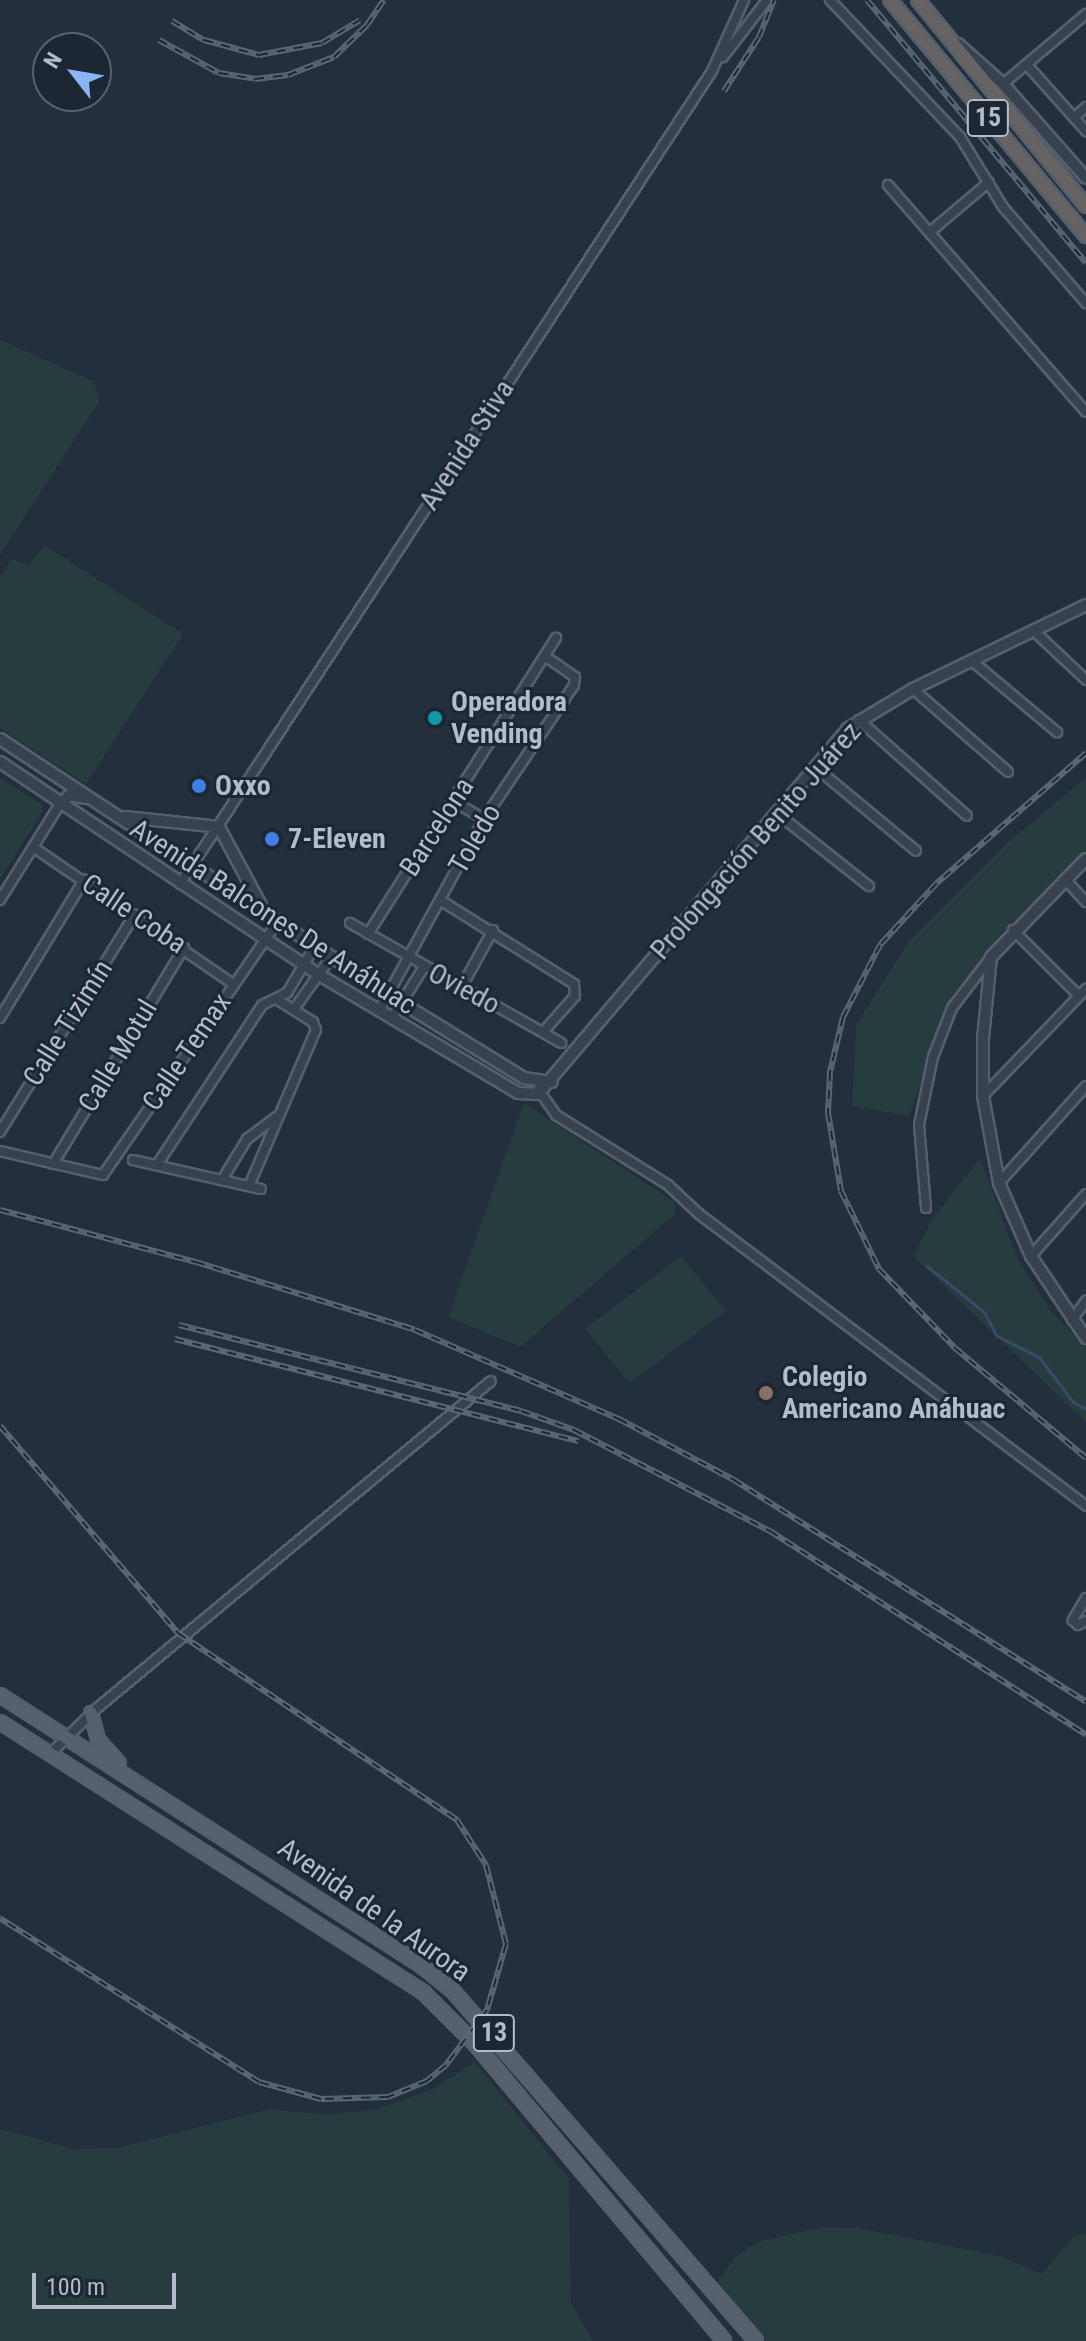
<!DOCTYPE html>
<html>
<head>
<meta charset="utf-8">
<style>
  body { margin:0 }
  #map { position:relative; width:1086px; height:2341px; overflow:hidden; background:#242f3e; font-family:"Roboto Condensed",sans-serif }
  div>[style] { position:absolute }
  [style*='--x'] { left:calc(var(--x)*1px); top:calc(var(--y)*1px); width:calc(var(--w)*1px); rotate:calc(var(--a)*1deg) }
  .green>* { inset:0; background:#263c3f }
  .stream>* { height:3px; margin:-1.5px; padding:0 1.5px; transform-origin:1.5px; border-radius:1.5px; background:#394c67 }
  .roads { filter:drop-shadow(2px 0 #565f6c) drop-shadow(-2px 0 #565f6c) drop-shadow(0 2px #565f6c) drop-shadow(0 -2px #565f6c) }
  .minor>* { height:8px; margin:-4px; padding:0 4px; transform-origin:4px; border-radius:4px; background:#38414e }
  .tertiary>* { height:10px; margin:-5px; padding:0 5px; transform-origin:5px; border-radius:5px; background:#38414e }
  .primary>* { height:12px; margin:-6px; padding:0 6px; transform-origin:6px; border-radius:6px; background:#56606e }
  .trunk>* { height:12px; margin:-6px; padding:0 6px; transform-origin:6px; border-radius:6px; background:#656462 }
  .rail>* { height:6px; margin-top:-3px; transform-origin:0; background:repeating-linear-gradient(90deg,#1d2633 0 9px,#5a6575 0 18px); box-sizing:border-box; border-block:2px solid #5a6575 }
  .dots>* { width:22px; height:22px; translate:-50% -50%; box-sizing:border-box; border:4px solid #1d2633; border-radius:50% }
  span { translate:-50% -50%; white-space:nowrap; text-align:center; line-height:1.15; -webkit-text-stroke:6px #1d2633; paint-order:stroke }
  .shield-label span { padding:2px 6px; background:#1d2633; border:2px solid; border-radius:6px; -webkit-text-stroke-width:0 }
  .shield-label { font-size:26px; color:#b4bcc9; font-weight:700 }
  .street-label { font-size:28px; color:#b4bcc9 }
  .poi-label { font-size:28px; color:#b4bcc9; font-weight:700 }
  .left { translate:0 -50%; text-align:left }
  .north { position:absolute; left:32px; top:32px; width:80px; height:80px; box-sizing:border-box; background:#1d2633; border:2px solid #59626f; border-radius:50%; rotate:301deg; font-size:22px; font-weight:700; line-height:32px; text-align:center; color:#b4bcc9 }
  .north::after { content:''; display:block; margin:auto; width:28px; height:36px; background:#8ab4f8; clip-path:polygon(50% 0,100% 100%,50% 72%,0 100%) }
  .scale { position:absolute; left:32px; top:2273px; width:144px; height:36px; box-sizing:border-box; border:4px solid #b4bcc9; border-top:0; padding-left:10px; font-size:24px; line-height:28px; white-space:nowrap; color:#b4bcc9; -webkit-text-stroke:6px #1d2633; paint-order:stroke }
</style>
</head>
<body>
<div id="map">
  <div class="green">
    <div style="clip-path:polygon(0 340px,93px 381px,100px 400px,0 555px)"></div>
    <div style="clip-path:polygon(44px 545px,183px 634px,86px 784px,0 728px,0 577px,11px 559px,29px 566px)"></div>
    <div style="clip-path:polygon(0 778px,41px 804px,43px 811px,0 879px)"></div>
    <div style="clip-path:polygon(1086px 778px,1086px 853px,1014px 921px,951px 997px,909px 1116px,852px 1106px,856px 1025px,909px 941px,1006px 844px)"></div>
    <div style="clip-path:polygon(524px 1103px,673px 1201px,676px 1213px,520px 1347px,448px 1317px)"></div>
    <div style="clip-path:polygon(980px 1158px,1017px 1258px,1051px 1311px,1086px 1348px,1086px 1422px,913px 1256px,934px 1217px)"></div>
    <div style="clip-path:polygon(681px 1256px,726px 1311px,630px 1383px,585px 1329px)"></div>
    <div style="clip-path:polygon(475px 2062px,569px 2179px,571px 2303px,593px 2341px,0 2341px,0 2129px,74px 2149px,117px 2148px,270px 2109px,328px 2115px,378px 2109px,433px 2089px)"></div>
    <div style="clip-path:polygon(822px 2227px,857px 2228px,1000px 2256px,1042px 2274px,1075px 2235px,1086px 2235px,1086px 2341px,766px 2341px,716px 2283px,736px 2256px,758px 2242px)"></div>
  </div>
  <div class="stream">
    <div style="--x:927;--y:1266;--w:73;--a:38.9"></div>
    <div style="--x:984;--y:1312;--w:27;--a:62"></div>
    <div style="--x:997;--y:1336;--w:47;--a:26.6"></div>
    <div style="--x:1039;--y:1357;--w:56;--a:52.9"></div>
    <div style="--x:1073;--y:1402;--w:15;--a:28"></div>
  </div>
  <div class="roads">
    <div class="minor">
      <div style="--x:830;--y:0;--w:189;--a:46.5"></div>
      <div style="--x:960;--y:137;--w:82;--a:58.4"></div>
      <div style="--x:1003;--y:207;--w:127;--a:49.2"></div>
      <div style="--x:723;--y:57;--w:72;--a:-52.3"></div>
      <div style="--x:1027;--y:65;--w:89;--a:48.2"></div>
      <div style="--x:1003;--y:84;--w:109;--a:-40.1"></div>
      <div style="--x:1074;--y:118;--w:16;--a:-43"></div>
      <div style="--x:888;--y:185;--w:301;--a:48.9"></div>
      <div style="--x:930;--y:232;--w:77;--a:-40.3"></div>
      <div style="--x:1034;--y:631;--w:71;--a:43.3"></div>
      <div style="--x:972;--y:661;--w:111;--a:39.9"></div>
      <div style="--x:913;--y:689;--w:126;--a:41.1"></div>
      <div style="--x:859;--y:720;--w:144;--a:41.6"></div>
      <div style="--x:815;--y:767;--w:131;--a:39.7"></div>
      <div style="--x:453;--y:801;--w:36;--a:30"></div>
      <div style="--x:778;--y:814;--w:116;--a:38.4"></div>
      <div style="--x:33;--y:847;--w:242;--a:34.4"></div>
      <div style="--x:1065;--y:879;--w:31;--a:48"></div>
      <div style="--x:180;--y:884;--w:972;--a:-56.8"></div>
      <div style="--x:712;--y:71;--w:78;--a:-65.7"></div>
      <div style="--x:0;--y:900;--w:113;--a:-58"></div>
      <div style="--x:440;--y:900;--w:158;--a:32.1"></div>
      <div style="--x:574;--y:984;--w:12;--a:85"></div>
      <div style="--x:575;--y:996;--w:48;--a:131.6"></div>
      <div style="--x:350;--y:923;--w:243;--a:29.6"></div>
      <div style="--x:1013;--y:930;--w:93;--a:45"></div>
      <div style="--x:368;--y:934;--w:351;--a:-57.6"></div>
      <div style="--x:462;--y:986;--w:64;--a:-61"></div>
      <div style="--x:294;--y:1009;--w:65;--a:-54.4"></div>
      <div style="--x:380;--y:1009;--w:217;--a:-61.3"></div>
      <div style="--x:484;--y:819;--w:161;--a:-56.1"></div>
      <div style="--x:574;--y:685;--w:8;--a:-83"></div>
      <div style="--x:575;--y:677;--w:35;--a:-145"></div>
      <div style="--x:393;--y:1016;--w:58;--a:-57.7"></div>
      <div style="--x:0;--y:1018;--w:162;--a:-58.7"></div>
      <div style="--x:538;--y:1089;--w:32;--a:55"></div>
      <div style="--x:556;--y:1115;--w:132;--a:32"></div>
      <div style="--x:668;--y:1185;--w:42;--a:43.1"></div>
      <div style="--x:699;--y:1214;--w:485;--a:37"></div>
      <div style="--x:983;--y:1096;--w:149;--a:-46.1"></div>
      <div style="--x:0;--y:1132;--w:256;--a:-58.2"></div>
      <div style="--x:0;--y:1151;--w:106;--a:13.1"></div>
      <div style="--x:103;--y:1175;--w:310;--a:-55.4"></div>
      <div style="--x:133;--y:1160;--w:131;--a:12.8"></div>
      <div style="--x:53;--y:1164;--w:253;--a:-58.8"></div>
      <div style="--x:157;--y:1165;--w:191;--a:-56.7"></div>
      <div style="--x:262;--y:1005;--w:28;--a:-26"></div>
      <div style="--x:287;--y:993;--w:55;--a:-59.2"></div>
      <div style="--x:222;--y:1180;--w:48;--a:-58.6"></div>
      <div style="--x:247;--y:1139;--w:36;--a:-37"></div>
      <div style="--x:999;--y:1183;--w:130;--a:-48.1"></div>
      <div style="--x:249;--y:1186;--w:170;--a:-66.8"></div>
      <div style="--x:316;--y:1030;--w:9;--a:-111"></div>
      <div style="--x:313;--y:1022;--w:40;--a:-148"></div>
      <div style="--x:926;--y:1208;--w:83;--a:-94.8"></div>
      <div style="--x:919;--y:1125;--w:69;--a:-78.4"></div>
      <div style="--x:933;--y:1057;--w:53;--a:-68.8"></div>
      <div style="--x:952;--y:1008;--w:64;--a:-52.6"></div>
      <div style="--x:1031;--y:1256;--w:83;--a:-48.4"></div>
      <div style="--x:1072;--y:1320;--w:24;--a:-54"></div>
      <div style="--x:1086;--y:1598;--w:26;--a:121"></div>
      <div style="--x:1073;--y:1620;--w:7;--a:45"></div>
      <div style="--x:1078;--y:1625;--w:9;--a:-27"></div>
      <div style="--x:51;--y:1753;--w:63;--a:-44.4"></div>
      <div style="--x:96;--y:1709;--w:513;--a:-39.71"></div>
    </div>
    <div class="tertiary">
      <div style="--x:958;--y:44;--w:60;--a:41.6"></div>
      <div style="--x:1003;--y:84;--w:125;--a:48.6"></div>
      <div style="--x:0;--y:739;--w:466;--a:33.3"></div>
      <div style="--x:389;--y:995;--w:158;--a:31.6"></div>
      <div style="--x:524;--y:1078;--w:28;--a:8"></div>
      <div style="--x:0;--y:762;--w:380;--a:33.7"></div>
      <div style="--x:316;--y:973;--w:235;--a:30.7"></div>
      <div style="--x:518;--y:1093;--w:20;--a:3"></div>
      <div style="--x:538;--y:1094;--w:478;--a:-49.7"></div>
      <div style="--x:847;--y:729;--w:77;--a:-31.2"></div>
      <div style="--x:913;--y:689;--w:192;--a:-25.9"></div>
      <div style="--x:60;--y:804;--w:13;--a:-42"></div>
      <div style="--x:70;--y:795;--w:16;--a:11"></div>
      <div style="--x:125;--y:817;--w:95;--a:6.1"></div>
      <div style="--x:219;--y:827;--w:93;--a:61.8"></div>
      <div style="--x:1086;--y:859;--w:136;--a:134.1"></div>
      <div style="--x:991;--y:957;--w:81;--a:95.6"></div>
      <div style="--x:983;--y:1038;--w:58;--a:90"></div>
      <div style="--x:983;--y:1096;--w:88;--a:79.6"></div>
      <div style="--x:999;--y:1183;--w:80;--a:66.3"></div>
      <div style="--x:1031;--y:1256;--w:99;--a:56.1"></div>
    </div>
    <div class="primary">
      <div style="--x:0;--y:1695;--w:502;--a:32.71"></div>
      <div style="--x:422;--y:1966;--w:40;--a:39"></div>
      <div style="--x:453;--y:1991;--w:463;--a:49.1"></div>
      <div style="--x:91;--y:1713;--w:28;--a:75"></div>
      <div style="--x:98;--y:1740;--w:31;--a:48"></div>
      <div style="--x:0;--y:1722;--w:502;--a:32.55"></div>
      <div style="--x:423;--y:1992;--w:74;--a:45"></div>
      <div style="--x:475;--y:2044;--w:388;--a:50"></div>
    </div>
    <div class="trunk">
      <div style="--x:890;--y:0;--w:307;--a:50.3"></div>
      <div style="--x:918;--y:0;--w:266;--a:50.8"></div>
    </div>
  </div>
  <div class="rail">
    <div style="--x:867;--y:0;--w:342;--a:50.2"></div>
    <div style="--x:172;--y:21;--w:37;--a:31"></div>
    <div style="--x:204;--y:40;--w:57;--a:15.3"></div>
    <div style="--x:259;--y:55;--w:64;--a:-10.8"></div>
    <div style="--x:322;--y:43;--w:44;--a:-31.2"></div>
    <div style="--x:159;--y:40;--w:68;--a:28.8"></div>
    <div style="--x:219;--y:73;--w:36;--a:9"></div>
    <div style="--x:255;--y:79;--w:33;--a:-7"></div>
    <div style="--x:288;--y:75;--w:49;--a:-21.4"></div>
    <div style="--x:334;--y:57;--w:46;--a:-44.1"></div>
    <div style="--x:367;--y:25;--w:30;--a:-56"></div>
    <div style="--x:724;--y:91;--w:64;--a:-57.1"></div>
    <div style="--x:759;--y:37;--w:40;--a:-68"></div>
    <div style="--x:1086;--y:753;--w:199;--a:138.9"></div>
    <div style="--x:936;--y:884;--w:83;--a:132.6"></div>
    <div style="--x:880;--y:945;--w:81;--a:117.2"></div>
    <div style="--x:843;--y:1017;--w:57;--a:103.3"></div>
    <div style="--x:830;--y:1072;--w:41;--a:92.8"></div>
    <div style="--x:828;--y:1113;--w:79;--a:80.5"></div>
    <div style="--x:841;--y:1191;--w:87;--a:64"></div>
    <div style="--x:879;--y:1269;--w:110;--a:46.1"></div>
    <div style="--x:955;--y:1348;--w:171;--a:40"></div>
    <div style="--x:0;--y:1210;--w:203;--a:14.9"></div>
    <div style="--x:196;--y:1262;--w:229;--a:17.2"></div>
    <div style="--x:415;--y:1330;--w:223;--a:23.6"></div>
    <div style="--x:619;--y:1419;--w:130;--a:27.9"></div>
    <div style="--x:734;--y:1480;--w:416;--a:32.2"></div>
    <div style="--x:179;--y:1325;--w:353;--a:14.1"></div>
    <div style="--x:521;--y:1411;--w:56;--a:19.7"></div>
    <div style="--x:574;--y:1430;--w:220;--a:27.3"></div>
    <div style="--x:770;--y:1531;--w:376;--a:32.8"></div>
    <div style="--x:175;--y:1339;--w:416;--a:14.2"></div>
    <div style="--x:0;--y:1426;--w:273;--a:49.3"></div>
    <div style="--x:178;--y:1633;--w:336;--a:33.8"></div>
    <div style="--x:457;--y:1820;--w:54;--a:57.2"></div>
    <div style="--x:486;--y:1865;--w:81;--a:75.8"></div>
    <div style="--x:506;--y:1944;--w:69;--a:106.1"></div>
    <div style="--x:487;--y:2010;--w:69;--a:126.7"></div>
    <div style="--x:446;--y:2065;--w:25;--a:140"></div>
    <div style="--x:427;--y:2081;--w:42;--a:157.7"></div>
    <div style="--x:388;--y:2097;--w:67;--a:178.3"></div>
    <div style="--x:321;--y:2099;--w:64;--a:-164.7"></div>
    <div style="--x:259;--y:2082;--w:307;--a:-147.7"></div>
  </div>
  <div class="dots">
    <div style="left:435px;top:718px;background:#0f9aa8"></div>
    <div style="left:199px;top:786px;background:#3f7fe0"></div>
    <div style="left:272px;top:839px;background:#3f7fe0"></div>
    <div style="left:766px;top:1393px;background:#8d6e63"></div>
  </div>
  <div class="shield-label">
    <span style="left:988px;top:118px">15</span>
    <span style="left:494px;top:2033px">13</span>
  </div>
  <div class="street-label">
    <span style="left:467px;top:445px;rotate:-57deg">Avenida Stiva</span>
    <span style="left:437px;top:827px;rotate:-57deg">Barcelona</span>
    <span style="left:475px;top:839px;rotate:-60deg">Toledo</span>
    <span style="left:756px;top:841px;rotate:-49deg">Prolongación Benito Juárez</span>
    <span style="left:134px;top:914px;rotate:34deg">Calle Coba</span>
    <span style="left:273px;top:917px;rotate:33deg">Avenida Balcones De Anáhuac</span>
    <span style="left:464px;top:989px;rotate:28deg">Oviedo</span>
    <span style="left:68px;top:1023px;rotate:-58deg">Calle Tizimín</span>
    <span style="left:187px;top:1052px;rotate:-56deg">Calle Temax</span>
    <span style="left:118px;top:1056px;rotate:-59deg">Calle Motul</span>
    <span style="left:374px;top:1910px;rotate:35deg">Avenida de la Aurora</span>
  </div>
  <div class="poi-label">
    <span class="left" style="left:451px;top:718px">Operadora<br>Vending</span>
    <span class="left" style="left:215px;top:786px">Oxxo</span>
    <span class="left" style="left:288px;top:839px">7-Eleven</span>
    <span class="left" style="left:782px;top:1393px">Colegio<br>Americano Anáhuac</span>
  </div>
  <div class="north">N</div>
  <div class="scale">100 m</div>
</div>
</body>
</html>
